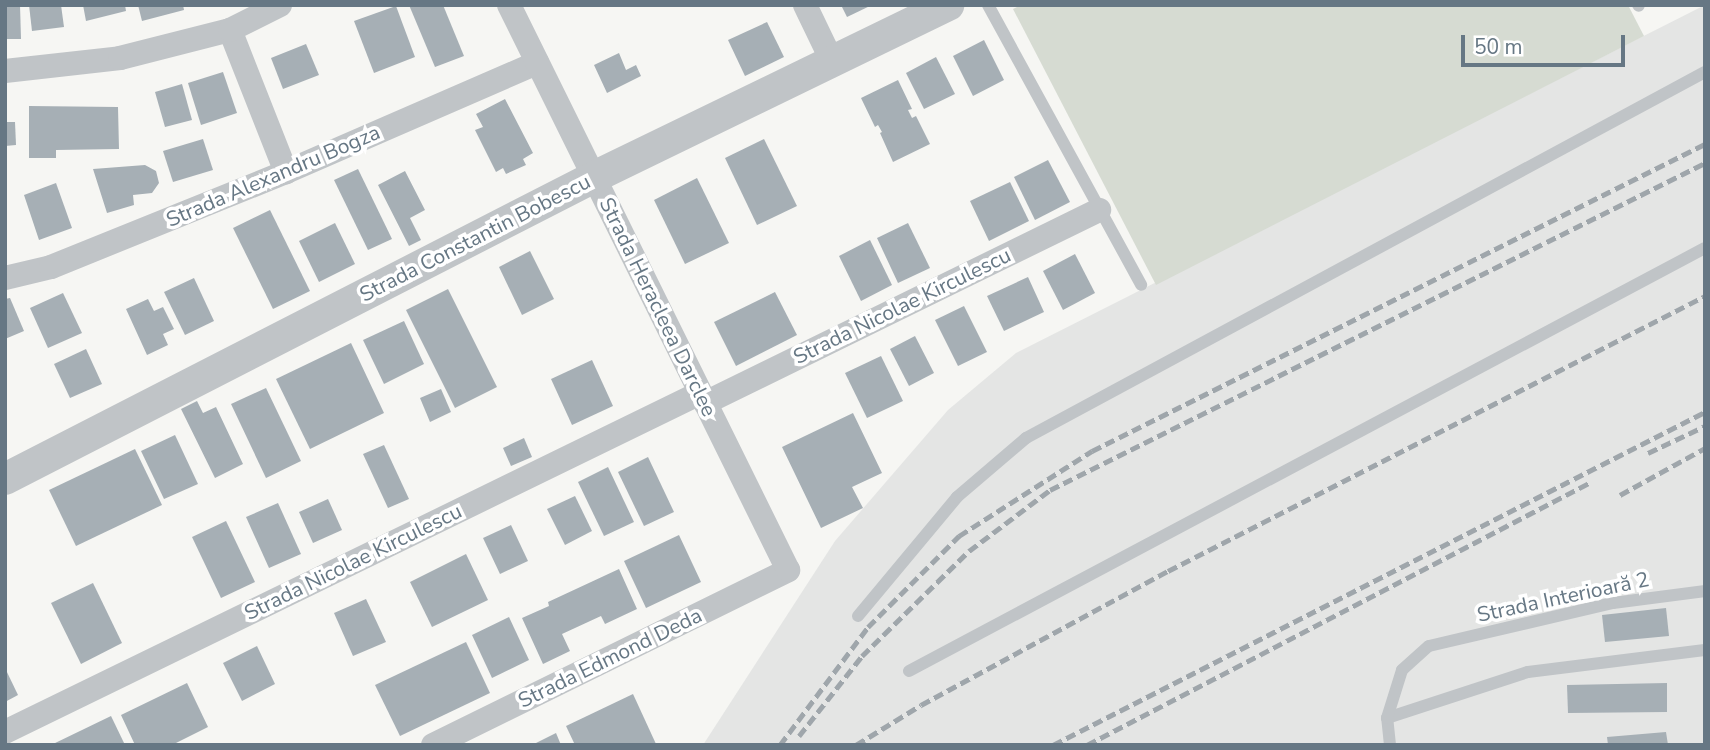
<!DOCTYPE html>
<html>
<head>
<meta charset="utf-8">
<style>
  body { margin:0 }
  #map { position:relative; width:1710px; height:750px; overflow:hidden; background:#f6f6f3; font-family:"Nunito Sans",sans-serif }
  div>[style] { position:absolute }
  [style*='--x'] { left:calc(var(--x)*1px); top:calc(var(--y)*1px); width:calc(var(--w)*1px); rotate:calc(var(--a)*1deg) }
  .built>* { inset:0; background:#e4e5e4 }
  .green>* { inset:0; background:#d6dbd2 }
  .building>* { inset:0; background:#a6afb5 }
  .service>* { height:12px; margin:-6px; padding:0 6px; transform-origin:6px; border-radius:6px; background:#c0c4c7 }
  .minor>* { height:24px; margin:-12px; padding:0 12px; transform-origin:12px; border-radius:12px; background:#c0c4c7 }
  .tertiary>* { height:32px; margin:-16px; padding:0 16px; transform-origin:16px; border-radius:16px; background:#c0c4c7 }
  .rail>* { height:5px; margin-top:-2.5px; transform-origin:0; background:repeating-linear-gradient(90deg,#9fa6ab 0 10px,transparent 0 15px) }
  span { translate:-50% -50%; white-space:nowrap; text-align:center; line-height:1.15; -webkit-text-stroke:7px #fff; paint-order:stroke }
  .street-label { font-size:21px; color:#667784 }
  .frame { position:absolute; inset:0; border:7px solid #667784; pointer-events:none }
  .scale { position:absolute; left:1461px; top:35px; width:164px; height:32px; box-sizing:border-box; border:4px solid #667784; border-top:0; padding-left:9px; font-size:21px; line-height:24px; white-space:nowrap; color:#667784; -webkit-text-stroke:5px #fff; paint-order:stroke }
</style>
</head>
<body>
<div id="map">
  <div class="built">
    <div style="clip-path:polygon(1705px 5px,1705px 745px,703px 745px,835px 541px,948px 410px,1016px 353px)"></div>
  </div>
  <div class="green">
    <div style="clip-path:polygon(1021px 5px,1628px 5px,1644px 36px,1156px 285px,1013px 9px)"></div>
  </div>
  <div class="building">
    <div style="clip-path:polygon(5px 5px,20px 5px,21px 39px,5px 39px)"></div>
    <div style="clip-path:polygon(29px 5px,61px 5px,64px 27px,32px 31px)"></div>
    <div style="clip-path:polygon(83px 5px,125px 5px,126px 11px,86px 21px)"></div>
    <div style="clip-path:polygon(138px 5px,183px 5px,184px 10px,142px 21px)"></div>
    <div style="clip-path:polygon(409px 5px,443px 5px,464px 56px,435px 67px)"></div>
    <div style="clip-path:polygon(841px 5px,872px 5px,847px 17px)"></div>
    <div style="clip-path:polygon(396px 6px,415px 57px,374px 73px,354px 21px)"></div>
    <div style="clip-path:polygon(767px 22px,784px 57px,745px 76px,728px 40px)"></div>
    <div style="clip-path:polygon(984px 40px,1004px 80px,973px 96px,953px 56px)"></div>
    <div style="clip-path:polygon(306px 44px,319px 75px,283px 89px,271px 58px)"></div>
    <div style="clip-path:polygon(619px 53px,626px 70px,636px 65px,641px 76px,607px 93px,594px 65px)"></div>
    <div style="clip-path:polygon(936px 57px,955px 94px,924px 109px,906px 73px)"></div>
    <div style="clip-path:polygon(223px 72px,237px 113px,201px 125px,188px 83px)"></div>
    <div style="clip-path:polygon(898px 80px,912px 109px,908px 110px,912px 118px,916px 116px,930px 144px,893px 162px,880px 133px,882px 132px,878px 125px,875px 127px,861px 98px)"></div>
    <div style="clip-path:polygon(182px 84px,192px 120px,165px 127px,155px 92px)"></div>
    <div style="clip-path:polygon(505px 99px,533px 153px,523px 159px,526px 165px,506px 174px,503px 168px,496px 172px,475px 130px,483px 127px,476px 114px)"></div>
    <div style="clip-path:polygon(29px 106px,118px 107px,119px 149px,56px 150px,56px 158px,29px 158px)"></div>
    <div style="clip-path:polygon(5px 122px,15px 122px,16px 145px,5px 146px)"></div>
    <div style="clip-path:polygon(203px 139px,213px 170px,173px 182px,163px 151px)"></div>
    <div style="clip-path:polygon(764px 139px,797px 206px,757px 225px,725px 158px)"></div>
    <div style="clip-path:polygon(1048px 160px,1070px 202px,1035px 220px,1014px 177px)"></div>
    <div style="clip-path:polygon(145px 165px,156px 171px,159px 183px,152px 193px,133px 195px,134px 205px,107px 213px,93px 169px)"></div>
    <div style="clip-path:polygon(358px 169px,392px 239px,368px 250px,334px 180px)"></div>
    <div style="clip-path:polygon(405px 171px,425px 210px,410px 218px,421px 240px,409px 246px,378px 185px)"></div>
    <div style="clip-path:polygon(697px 178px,729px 243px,685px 264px,654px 200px)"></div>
    <div style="clip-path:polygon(1010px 182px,1029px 221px,989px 241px,970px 201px)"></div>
    <div style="clip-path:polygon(56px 183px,72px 228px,39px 240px,24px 195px)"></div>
    <div style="clip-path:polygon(270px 210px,310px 291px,273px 309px,233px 228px)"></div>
    <div style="clip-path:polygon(335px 223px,355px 264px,319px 282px,299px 241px)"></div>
    <div style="clip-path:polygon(908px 223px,930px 268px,898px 283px,877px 238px)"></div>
    <div style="clip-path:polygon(870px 240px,892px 285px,861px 301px,839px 256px)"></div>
    <div style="clip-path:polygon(530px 251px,554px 299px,522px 315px,499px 267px)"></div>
    <div style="clip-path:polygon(1075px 254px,1095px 293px,1063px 310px,1043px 271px)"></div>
    <div style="clip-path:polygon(1028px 277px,1044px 312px,1004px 331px,987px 296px)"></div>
    <div style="clip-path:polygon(194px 278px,214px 321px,185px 335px,164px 292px)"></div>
    <div style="clip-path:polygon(448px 289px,497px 387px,455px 408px,406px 310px)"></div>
    <div style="clip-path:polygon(775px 292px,797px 335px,736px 366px,714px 322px)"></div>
    <div style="clip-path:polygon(63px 293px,82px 333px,48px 348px,30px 308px)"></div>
    <div style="clip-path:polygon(10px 298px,24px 331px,5px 339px,5px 299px)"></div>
    <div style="clip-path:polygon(148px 299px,154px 311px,163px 307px,174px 329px,163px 334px,168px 345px,147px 355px,126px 309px)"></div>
    <div style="clip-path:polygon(964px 306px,987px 352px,958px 366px,935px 320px)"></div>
    <div style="clip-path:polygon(404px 321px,424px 364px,384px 384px,363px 340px)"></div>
    <div style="clip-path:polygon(915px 336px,934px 373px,909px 386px,890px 349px)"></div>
    <div style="clip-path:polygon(351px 343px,384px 413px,310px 449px,276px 379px)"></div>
    <div style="clip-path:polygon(86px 349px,102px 384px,70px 398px,54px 364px)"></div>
    <div style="clip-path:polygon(881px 356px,903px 401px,867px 418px,845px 373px)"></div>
    <div style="clip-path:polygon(592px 360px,613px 406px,572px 425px,551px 379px)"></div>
    <div style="clip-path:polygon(266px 388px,301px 461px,266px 478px,231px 404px)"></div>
    <div style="clip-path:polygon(441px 389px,451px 412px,430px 422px,420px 398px)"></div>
    <div style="clip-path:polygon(197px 401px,203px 413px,216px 407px,243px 464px,215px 478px,181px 409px)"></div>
    <div style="clip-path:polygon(853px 413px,882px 473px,852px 487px,863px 508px,821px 528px,782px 447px)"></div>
    <div style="clip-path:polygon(175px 435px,198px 484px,164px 499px,141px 451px)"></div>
    <div style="clip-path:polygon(524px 438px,532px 457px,511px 466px,503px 448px)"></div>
    <div style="clip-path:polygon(384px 445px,409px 499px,388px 508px,363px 454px)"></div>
    <div style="clip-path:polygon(135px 449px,162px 505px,76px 546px,49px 490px)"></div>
    <div style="clip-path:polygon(648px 457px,674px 512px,644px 526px,618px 472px)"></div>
    <div style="clip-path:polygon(608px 467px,634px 522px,604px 536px,578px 482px)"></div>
    <div style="clip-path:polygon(575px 496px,592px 531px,565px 545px,547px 509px)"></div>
    <div style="clip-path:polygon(328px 499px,342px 530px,313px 543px,299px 512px)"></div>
    <div style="clip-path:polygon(278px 503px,301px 554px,269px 568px,246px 517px)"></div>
    <div style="clip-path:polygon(226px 521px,255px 582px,221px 598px,192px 537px)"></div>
    <div style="clip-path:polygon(511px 525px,528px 561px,500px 574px,483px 538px)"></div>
    <div style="clip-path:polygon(679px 535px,701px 582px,646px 608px,624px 561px)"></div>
    <div style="clip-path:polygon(466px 554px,488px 600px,432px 627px,410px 582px)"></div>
    <div style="clip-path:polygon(619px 569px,637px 609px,605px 624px,601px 616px,562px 634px,570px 651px,543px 664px,522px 618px,549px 606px,548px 602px)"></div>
    <div style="clip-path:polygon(93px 583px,122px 643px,81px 664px,51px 603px)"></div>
    <div style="clip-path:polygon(366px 599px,386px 642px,353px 656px,334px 613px)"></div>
    <div style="clip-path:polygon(1666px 608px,1669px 636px,1605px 642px,1602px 615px)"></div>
    <div style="clip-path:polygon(509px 617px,529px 660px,492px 678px,472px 635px)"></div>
    <div style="clip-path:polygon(466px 642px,490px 693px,400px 736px,375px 685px)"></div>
    <div style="clip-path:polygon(257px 646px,275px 684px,242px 701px,223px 663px)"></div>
    <div style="clip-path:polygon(5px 668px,18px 695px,5px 702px)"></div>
    <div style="clip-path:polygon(187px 683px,208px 727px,172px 745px,135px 745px,121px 715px)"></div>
    <div style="clip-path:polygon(1667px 683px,1667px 712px,1568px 713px,1567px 685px)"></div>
    <div style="clip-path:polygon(633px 694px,656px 744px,575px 745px,566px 726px)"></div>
    <div style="clip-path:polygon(111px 716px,125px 745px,51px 745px)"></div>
    <div style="clip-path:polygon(1666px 732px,1668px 745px,1608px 745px,1607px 737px)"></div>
    <div style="clip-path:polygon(556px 733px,561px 745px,532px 745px)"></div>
  </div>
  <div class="service">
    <div style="--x:988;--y:5;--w:319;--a:61.3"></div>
    <div style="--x:1638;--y:5;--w:1;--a:45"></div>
    <div style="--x:858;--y:616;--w:155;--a:-50.2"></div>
    <div style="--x:957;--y:497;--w:91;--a:-40.5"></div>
    <div style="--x:1026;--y:438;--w:771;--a:-28.33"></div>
    <div style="--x:909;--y:671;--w:901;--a:-27.99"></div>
    <div style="--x:1387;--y:718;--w:148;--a:-18.1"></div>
    <div style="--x:1528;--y:672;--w:178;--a:-7.1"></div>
    <div style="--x:1390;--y:745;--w:27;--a:-96"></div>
    <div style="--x:1387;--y:718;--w:50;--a:-72.6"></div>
    <div style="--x:1402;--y:670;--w:36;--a:-42"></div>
    <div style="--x:1429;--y:646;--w:189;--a:-13.2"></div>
    <div style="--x:1613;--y:603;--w:93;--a:-7.4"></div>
  </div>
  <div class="minor">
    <div style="--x:805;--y:5;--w:62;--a:64.3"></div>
    <div style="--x:230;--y:30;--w:153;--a:68.5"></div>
    <div style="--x:5;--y:71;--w:116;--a:-6.4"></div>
    <div style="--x:120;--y:58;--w:114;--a:-14.3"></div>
    <div style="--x:230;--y:30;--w:56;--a:-26.6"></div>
    <div style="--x:5;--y:278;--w:47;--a:-13.4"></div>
    <div style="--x:51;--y:267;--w:253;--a:-22"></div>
    <div style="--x:286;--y:172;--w:274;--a:-23.5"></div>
    <div style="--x:705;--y:403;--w:439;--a:-26.1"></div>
    <div style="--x:5;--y:732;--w:773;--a:-26"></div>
    <div style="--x:433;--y:745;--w:396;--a:-26.2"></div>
    <div style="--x:788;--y:570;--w:630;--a:-116.28"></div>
  </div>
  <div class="tertiary">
    <div style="--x:5;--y:479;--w:662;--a:-27.15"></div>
    <div style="--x:594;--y:177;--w:394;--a:-25.9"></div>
  </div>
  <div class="rail">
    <div style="--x:1648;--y:453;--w:63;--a:-25.3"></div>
    <div style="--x:1620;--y:495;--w:97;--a:-28.9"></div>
    <div style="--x:799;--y:736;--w:102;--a:-51.8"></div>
    <div style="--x:862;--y:656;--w:150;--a:-44.5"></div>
    <div style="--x:969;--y:551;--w:101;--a:-37"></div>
    <div style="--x:1050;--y:490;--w:732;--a:-26.53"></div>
    <div style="--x:780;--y:745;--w:147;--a:-53.3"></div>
    <div style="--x:868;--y:627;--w:129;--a:-45"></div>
    <div style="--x:959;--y:536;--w:158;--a:-32.6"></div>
    <div style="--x:1092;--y:451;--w:686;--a:-26.6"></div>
    <div style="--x:856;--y:745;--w:76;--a:-31.6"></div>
    <div style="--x:921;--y:705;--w:281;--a:-28.5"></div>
    <div style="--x:1168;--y:571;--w:603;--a:-27.12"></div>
    <div style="--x:1053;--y:745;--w:732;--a:-27.06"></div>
    <div style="--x:1087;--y:745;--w:566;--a:-27.56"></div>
  </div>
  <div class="street-label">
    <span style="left:273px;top:176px;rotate:-23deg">Strada Alexandru Bogza</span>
    <span style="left:475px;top:238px;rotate:-27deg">Strada Constantin Bobescu</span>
    <span style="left:902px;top:306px;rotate:-26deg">Strada Nicolae Kirculescu</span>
    <span style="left:658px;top:307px;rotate:64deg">Strada Heracleea Darclee</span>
    <span style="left:353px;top:562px;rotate:-26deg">Strada Nicolae Kirculescu</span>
    <span style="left:1563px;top:597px;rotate:-12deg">Strada Interioară 2</span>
    <span style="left:610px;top:658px;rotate:-26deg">Strada Edmond Deda</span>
  </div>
  <div class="frame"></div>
  <div class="scale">50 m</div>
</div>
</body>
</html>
